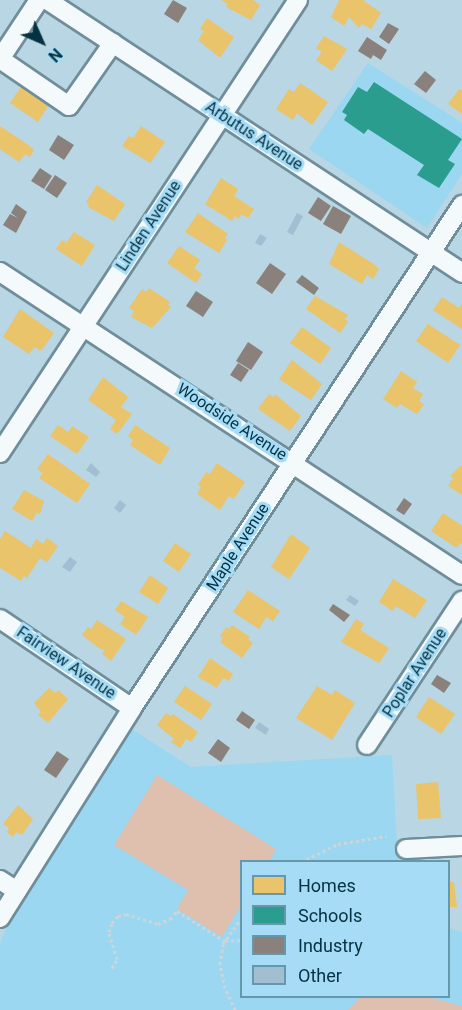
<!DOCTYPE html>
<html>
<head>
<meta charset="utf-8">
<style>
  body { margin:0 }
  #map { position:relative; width:462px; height:1010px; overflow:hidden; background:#b8d6e3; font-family:Roboto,sans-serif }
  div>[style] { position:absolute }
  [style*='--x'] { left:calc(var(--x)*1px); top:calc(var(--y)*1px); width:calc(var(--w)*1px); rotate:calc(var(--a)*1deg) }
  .built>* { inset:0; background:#9bd7f0 }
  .green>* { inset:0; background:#dfbfae }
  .homes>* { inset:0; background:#e9c46a }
  .schools>* { inset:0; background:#2a9d8f }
  .industry>* { inset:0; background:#8a817c }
  .building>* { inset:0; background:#a1bed2 }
  .path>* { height:3px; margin-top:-1.5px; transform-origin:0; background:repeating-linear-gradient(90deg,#ccd6da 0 3px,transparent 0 6px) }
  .roads { filter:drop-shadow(2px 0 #708e9a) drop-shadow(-2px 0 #708e9a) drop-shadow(0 2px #708e9a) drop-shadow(0 -2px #708e9a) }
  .minor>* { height:18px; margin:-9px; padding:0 9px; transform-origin:9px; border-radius:9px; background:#f4f9fb }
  span { translate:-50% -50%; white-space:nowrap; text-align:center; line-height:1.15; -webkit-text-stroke:6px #a6dcf5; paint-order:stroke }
  .street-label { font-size:16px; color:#043242 }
  .legend { position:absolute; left:240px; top:860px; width:210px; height:138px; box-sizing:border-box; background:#a6dcf5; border:2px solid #6598ad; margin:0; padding:8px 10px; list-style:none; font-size:18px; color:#043242 }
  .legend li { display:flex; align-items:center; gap:12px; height:30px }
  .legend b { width:30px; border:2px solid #6598ad }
  .north { position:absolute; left:12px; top:12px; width:60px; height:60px; -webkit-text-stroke:4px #a6dcf5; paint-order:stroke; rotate:135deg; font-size:16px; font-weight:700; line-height:24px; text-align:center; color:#043242 }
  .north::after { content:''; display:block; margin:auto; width:21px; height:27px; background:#043242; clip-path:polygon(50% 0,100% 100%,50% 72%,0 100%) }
</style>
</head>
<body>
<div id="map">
  <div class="built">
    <div style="clip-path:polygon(368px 63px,462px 123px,462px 174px,427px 228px,309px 149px)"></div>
    <div style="clip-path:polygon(130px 728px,191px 767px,392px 755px,398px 861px,242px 862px,242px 996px,448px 996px,449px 929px,462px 932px,462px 1010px,0 1010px,0 944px,5px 931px)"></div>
  </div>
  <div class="green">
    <div style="clip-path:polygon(157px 775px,276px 849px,269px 861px,242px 862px,241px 905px,222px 937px,177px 909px,188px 890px,114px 845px)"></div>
    <div style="clip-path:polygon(360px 997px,428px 997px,462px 1006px,462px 1010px,348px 1010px)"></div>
  </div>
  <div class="homes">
    <div style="clip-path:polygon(221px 0,253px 0,260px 5px,251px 20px,226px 7px,228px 4px)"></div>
    <div style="clip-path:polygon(339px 0,363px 0,381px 13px,371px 29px,362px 24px,359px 28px,349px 17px,344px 26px,331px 17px)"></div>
    <div style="clip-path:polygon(207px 18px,234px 37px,220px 58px,198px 40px,204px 31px,200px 29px)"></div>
    <div style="clip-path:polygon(324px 36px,347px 49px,332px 71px,316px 60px,322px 52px,316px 48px)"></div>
    <div style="clip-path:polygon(300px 83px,328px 102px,312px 125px,297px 113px,293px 120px,276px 109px,289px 89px,294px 92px)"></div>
    <div style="clip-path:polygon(22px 85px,50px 103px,38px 122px,10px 103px)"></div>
    <div style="clip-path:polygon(459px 89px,462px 91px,462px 114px,448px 104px)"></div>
    <div style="clip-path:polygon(0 126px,30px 146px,34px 150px,30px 157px,25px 154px,19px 162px,0 149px)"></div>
    <div style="clip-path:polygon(141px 126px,165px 142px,150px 163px,122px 146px,129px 136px,133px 138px)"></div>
    <div style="clip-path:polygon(221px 178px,238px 189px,234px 196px,254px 209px,248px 218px,241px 214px,239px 219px,235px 216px,232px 221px,205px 204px)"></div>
    <div style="clip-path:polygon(97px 185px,125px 204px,114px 221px,88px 207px,89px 204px,86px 202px)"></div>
    <div style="clip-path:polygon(198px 213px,228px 234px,225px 238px,227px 240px,219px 253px,185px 232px)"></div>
    <div style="clip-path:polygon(74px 232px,95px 245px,82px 266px,56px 249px,62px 240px,66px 243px)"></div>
    <div style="clip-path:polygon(339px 242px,375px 265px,379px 269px,373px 279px,367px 275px,362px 284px,329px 264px)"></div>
    <div style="clip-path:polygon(179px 246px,200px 260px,194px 268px,202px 274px,196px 283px,167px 263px)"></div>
    <div style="clip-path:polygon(149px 288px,170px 302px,168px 305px,171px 307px,152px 328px,131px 317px,134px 311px,129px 308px,142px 289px,146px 292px)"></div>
    <div style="clip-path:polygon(315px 296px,348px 315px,345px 319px,348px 322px,340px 333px,306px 309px)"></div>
    <div style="clip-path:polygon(442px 297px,459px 308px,462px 304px,462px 329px,433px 310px)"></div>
    <div style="clip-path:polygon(20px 309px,54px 333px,41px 351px,35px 347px,29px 354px,3px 337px)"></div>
    <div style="clip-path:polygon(428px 324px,460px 345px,448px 363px,416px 341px)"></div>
    <div style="clip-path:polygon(302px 327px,331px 348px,320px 364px,290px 343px)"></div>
    <div style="clip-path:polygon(292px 360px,322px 384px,311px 400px,279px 379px)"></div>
    <div style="clip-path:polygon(401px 371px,417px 382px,413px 388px,423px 394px,419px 401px,424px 404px,417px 414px,400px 404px,397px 408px,383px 399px)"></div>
    <div style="clip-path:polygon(103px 377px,128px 397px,121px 407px,132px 414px,117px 434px,110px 429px,116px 420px,88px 400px)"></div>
    <div style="clip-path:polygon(269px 394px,273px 397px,275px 394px,301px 416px,290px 431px,258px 409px)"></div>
    <div style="clip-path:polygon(58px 425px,68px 432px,72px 426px,89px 437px,77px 454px,50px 436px)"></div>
    <div style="clip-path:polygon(135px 425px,170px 448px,160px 465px,130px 445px,133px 440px,128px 436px)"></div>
    <div style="clip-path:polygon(48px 454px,90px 484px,77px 503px,39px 478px,43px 473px,37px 469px)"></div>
    <div style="clip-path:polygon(217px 463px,245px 482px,234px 499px,229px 496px,220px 510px,197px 494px,201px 487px,198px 485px,206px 472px,210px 474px)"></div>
    <div style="clip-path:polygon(461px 465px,462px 466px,462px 495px,448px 486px,453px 478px,450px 476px)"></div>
    <div style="clip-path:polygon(24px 490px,44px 501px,40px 514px,37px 512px,32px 521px,12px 509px)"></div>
    <div style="clip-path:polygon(443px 513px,462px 526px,462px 544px,460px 543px,457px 548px,431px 531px)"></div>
    <div style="clip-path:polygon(5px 531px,31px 548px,36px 539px,43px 544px,47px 538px,58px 546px,47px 562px,40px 558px,27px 578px,24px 576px,21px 581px,0 568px,0 539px)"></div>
    <div style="clip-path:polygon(291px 534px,310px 548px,289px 579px,271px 567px)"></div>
    <div style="clip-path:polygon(175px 543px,191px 554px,179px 572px,163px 561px)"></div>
    <div style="clip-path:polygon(150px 575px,168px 588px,158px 604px,139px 592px)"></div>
    <div style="clip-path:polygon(393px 579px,427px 600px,415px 618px,396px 606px,393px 611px,379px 602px)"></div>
    <div style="clip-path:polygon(248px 590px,280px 611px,273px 621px,266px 617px,259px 629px,233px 612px)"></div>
    <div style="clip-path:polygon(121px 601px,148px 617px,136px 635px,120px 624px,125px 617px,115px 610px)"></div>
    <div style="clip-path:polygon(356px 619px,364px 624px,360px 630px,389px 648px,379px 663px,341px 642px)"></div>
    <div style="clip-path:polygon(97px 620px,126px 639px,111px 661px,102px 654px,105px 650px,100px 649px,82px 635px,88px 627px,91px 629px)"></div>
    <div style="clip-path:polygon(232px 625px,250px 637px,248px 639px,253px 643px,242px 658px,220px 642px,223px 638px,220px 636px,226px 627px,229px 629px)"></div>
    <div style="clip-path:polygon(210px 658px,233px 674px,229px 681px,223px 678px,217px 688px,198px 677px)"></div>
    <div style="clip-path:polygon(185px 686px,212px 704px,201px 720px,174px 702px)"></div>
    <div style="clip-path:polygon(317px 686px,332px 695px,335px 690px,355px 703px,332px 740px,296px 718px)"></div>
    <div style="clip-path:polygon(49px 688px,56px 693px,58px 690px,68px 699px,48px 723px,38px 715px,41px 712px,34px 703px)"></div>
    <div style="clip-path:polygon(429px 697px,455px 714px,441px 734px,416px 717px)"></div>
    <div style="clip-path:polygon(166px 713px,171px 716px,173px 714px,198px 732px,191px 742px,186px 739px,180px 748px,171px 742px,174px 739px,157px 725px)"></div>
    <div style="clip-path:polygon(438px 782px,441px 818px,418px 819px,416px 784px)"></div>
    <div style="clip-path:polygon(18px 805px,33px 819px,22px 835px,16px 832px,13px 837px,7px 832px,9px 828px,3px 824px)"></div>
    <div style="clip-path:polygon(448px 882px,454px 882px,457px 907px,448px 907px)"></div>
  </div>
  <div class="schools">
    <div style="clip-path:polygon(374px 82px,462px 139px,448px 160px,455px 164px,439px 188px,417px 175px,424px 165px,368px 129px,364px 134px,344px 120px,347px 115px,342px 112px,358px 87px,367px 92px)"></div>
  </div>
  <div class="industry">
    <div style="clip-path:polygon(173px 0,187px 8px,178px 23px,164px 14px)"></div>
    <div style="clip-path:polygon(388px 23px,399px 29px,389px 44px,379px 37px)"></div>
    <div style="clip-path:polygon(367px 37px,387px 50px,381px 60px,373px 55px,371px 59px,358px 51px)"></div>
    <div style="clip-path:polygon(425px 71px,436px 80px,426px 93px,414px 84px)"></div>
    <div style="clip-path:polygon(58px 135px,74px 145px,64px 160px,49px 150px)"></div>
    <div style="clip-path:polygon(40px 168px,52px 176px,44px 189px,31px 181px)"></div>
    <div style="clip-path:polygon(55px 175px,67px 183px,57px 198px,45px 190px)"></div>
    <div style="clip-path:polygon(318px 197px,331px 206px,321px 221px,308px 213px)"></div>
    <div style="clip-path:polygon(16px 204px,27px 212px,16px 233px,3px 225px,10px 214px,18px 218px,11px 213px)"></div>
    <div style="clip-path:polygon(333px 206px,351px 216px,341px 234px,323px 224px)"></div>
    <div style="clip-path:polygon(270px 263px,286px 274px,272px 294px,256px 283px)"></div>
    <div style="clip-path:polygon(302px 275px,319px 288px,314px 295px,296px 282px)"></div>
    <div style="clip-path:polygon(196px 291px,213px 302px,203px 317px,186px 306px)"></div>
    <div style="clip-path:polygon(248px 342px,263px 352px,251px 370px,236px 361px)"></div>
    <div style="clip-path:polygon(238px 363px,249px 370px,241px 382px,230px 375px)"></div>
    <div style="clip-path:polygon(404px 498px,412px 504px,404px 515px,396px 510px)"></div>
    <div style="clip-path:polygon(333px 604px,350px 615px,344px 622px,329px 610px)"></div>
    <div style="clip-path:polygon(437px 675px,451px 683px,444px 693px,431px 684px)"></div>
    <div style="clip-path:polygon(242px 711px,255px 720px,249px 729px,236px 720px)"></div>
    <div style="clip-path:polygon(218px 739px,230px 748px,221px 762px,208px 753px)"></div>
    <div style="clip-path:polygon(57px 751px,69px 759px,56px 778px,44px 770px)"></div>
  </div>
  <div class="building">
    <div style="clip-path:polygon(297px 213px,303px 216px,293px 235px,287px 232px)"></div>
    <div style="clip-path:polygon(260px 234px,267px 238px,261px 246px,255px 243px)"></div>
    <div style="clip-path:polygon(91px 463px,100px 472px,96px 477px,86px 470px)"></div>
    <div style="clip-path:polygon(120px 500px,126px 505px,120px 513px,114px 508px)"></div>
    <div style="clip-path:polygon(70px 557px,77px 562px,70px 572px,62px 567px)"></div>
    <div style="clip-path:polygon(350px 595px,359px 601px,355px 606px,346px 600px)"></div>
    <div style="clip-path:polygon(259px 722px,269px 729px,266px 735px,255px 728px)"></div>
  </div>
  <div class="path">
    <div style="--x:301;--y:862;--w:41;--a:-25.9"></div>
    <div style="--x:338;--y:844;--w:49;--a:-9.5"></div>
    <div style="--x:112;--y:968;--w:10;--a:-61"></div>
    <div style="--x:117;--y:959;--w:28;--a:-107"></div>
    <div style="--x:109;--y:932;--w:9;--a:-72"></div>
    <div style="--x:112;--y:923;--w:9;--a:-49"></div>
    <div style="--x:118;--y:916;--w:8;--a:-14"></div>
    <div style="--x:126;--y:914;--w:34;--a:17"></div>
    <div style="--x:158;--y:924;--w:13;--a:-23"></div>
    <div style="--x:170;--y:919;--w:11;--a:-49"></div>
    <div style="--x:177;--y:911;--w:57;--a:32"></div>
    <div style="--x:225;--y:941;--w:17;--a:-3"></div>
    <div style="--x:235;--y:1010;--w:24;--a:-114"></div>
    <div style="--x:225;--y:988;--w:25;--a:-102"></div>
    <div style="--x:220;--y:964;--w:20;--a:-81"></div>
    <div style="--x:223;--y:944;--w:33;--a:-55"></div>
  </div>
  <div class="roads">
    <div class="minor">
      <div style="--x:47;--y:0;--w:497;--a:33.3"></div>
      <div style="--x:0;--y:59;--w:83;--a:34.3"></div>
      <div style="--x:69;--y:106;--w:77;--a:-55.1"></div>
      <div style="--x:0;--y:59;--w:71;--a:-56.5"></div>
      <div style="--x:0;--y:272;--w:552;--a:33.26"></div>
      <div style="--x:0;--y:453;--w:542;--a:-56.66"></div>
      <div style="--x:0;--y:619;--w:159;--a:34"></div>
      <div style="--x:367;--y:745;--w:173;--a:-56.6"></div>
      <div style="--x:406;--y:849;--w:56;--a:-3.1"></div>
      <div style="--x:0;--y:880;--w:20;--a:33"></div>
      <div style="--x:0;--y:918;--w:248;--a:-57.8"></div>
      <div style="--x:132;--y:708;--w:602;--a:-56.73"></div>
    </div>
  </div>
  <div class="street-label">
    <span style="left:254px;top:136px;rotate:33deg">Arbutus Avenue</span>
    <span style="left:149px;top:226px;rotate:-57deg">Linden Avenue</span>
    <span style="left:232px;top:422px;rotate:33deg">Woodside Avenue</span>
    <span style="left:238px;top:547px;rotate:-57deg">Maple Avenue</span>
    <span style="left:66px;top:663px;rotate:34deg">Fairview Avenue</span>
    <span style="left:415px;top:673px;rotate:-57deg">Poplar Avenue</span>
  </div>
  <ul class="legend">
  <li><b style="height:16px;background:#e9c46a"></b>Homes</li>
  <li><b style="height:16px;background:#2a9d8f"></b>Schools</li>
  <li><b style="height:16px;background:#8a817c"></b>Industry</li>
  <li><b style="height:16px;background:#a1bed2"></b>Other</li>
  </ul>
  <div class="north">N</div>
</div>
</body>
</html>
